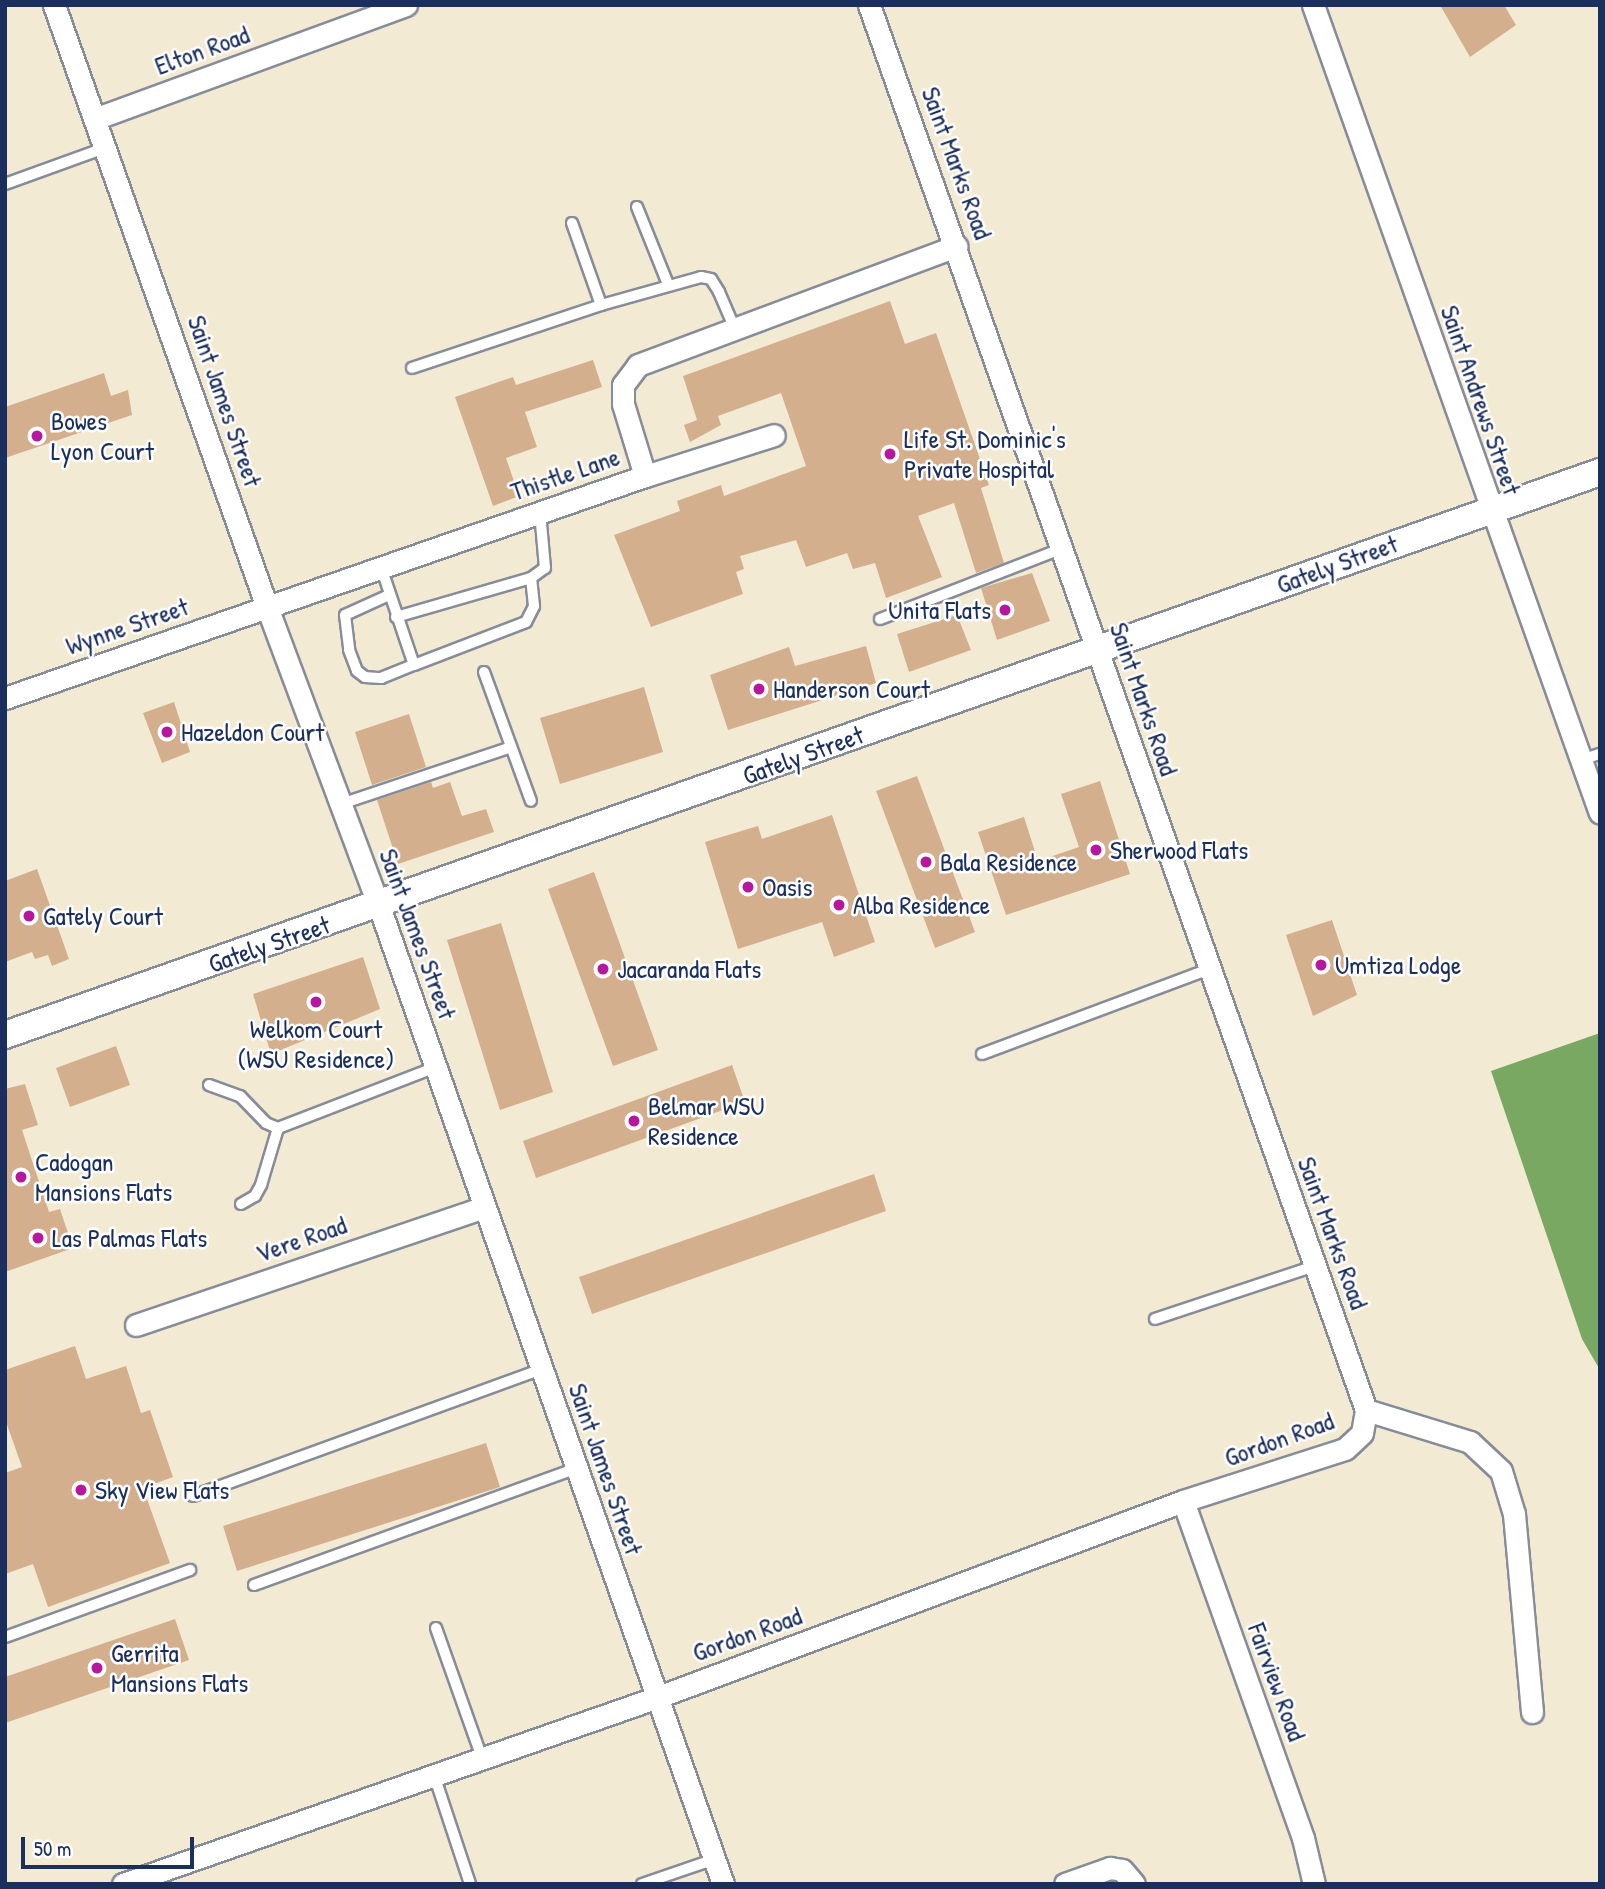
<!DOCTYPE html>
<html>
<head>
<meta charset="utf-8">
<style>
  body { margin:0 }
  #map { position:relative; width:1605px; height:1889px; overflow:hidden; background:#f3ead4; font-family:"Patrick Hand",sans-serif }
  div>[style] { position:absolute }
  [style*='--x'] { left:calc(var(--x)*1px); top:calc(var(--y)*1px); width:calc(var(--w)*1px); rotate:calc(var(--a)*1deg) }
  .forest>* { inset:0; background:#79a862 }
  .building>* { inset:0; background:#d3af8d }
  .roads { filter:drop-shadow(2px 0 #878c99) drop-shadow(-2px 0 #878c99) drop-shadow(0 2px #878c99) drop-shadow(0 -2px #878c99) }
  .service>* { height:10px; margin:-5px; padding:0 5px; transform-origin:5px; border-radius:5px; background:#fff }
  .minor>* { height:21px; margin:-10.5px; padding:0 10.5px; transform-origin:10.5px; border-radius:10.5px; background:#fff }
  .tertiary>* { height:26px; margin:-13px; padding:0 13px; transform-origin:13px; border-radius:13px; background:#fff }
  .dots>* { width:19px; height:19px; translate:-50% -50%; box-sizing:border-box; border:4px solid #fff; border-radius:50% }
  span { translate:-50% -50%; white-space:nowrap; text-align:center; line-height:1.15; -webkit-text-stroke:5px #fff; paint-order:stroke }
  .street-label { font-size:26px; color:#1b2f5e }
  .poi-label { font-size:26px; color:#1b2f5e }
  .left { translate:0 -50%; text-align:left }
  .right { translate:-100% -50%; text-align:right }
  .frame { position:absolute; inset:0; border:7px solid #1b2f5e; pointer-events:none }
  .scale { position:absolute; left:21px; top:1837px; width:173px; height:32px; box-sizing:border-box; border:4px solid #1b2f5e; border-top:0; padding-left:9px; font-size:21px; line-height:24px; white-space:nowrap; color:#1b2f5e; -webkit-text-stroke:5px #fff; paint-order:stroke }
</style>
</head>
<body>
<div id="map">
  <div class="forest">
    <div style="clip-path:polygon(1600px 1033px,1600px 1370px,1582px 1339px,1491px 1071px)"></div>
  </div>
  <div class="building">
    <div style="clip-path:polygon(1440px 5px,1504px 5px,1516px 25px,1470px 57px)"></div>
    <div style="clip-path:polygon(890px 301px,905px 344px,936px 333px,989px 485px,981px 488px,1004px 563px,976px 573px,954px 503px,918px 516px,942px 577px,886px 598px,875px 563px,853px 569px,847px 553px,806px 567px,796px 540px,740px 556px,744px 569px,736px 572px,743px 594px,651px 627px,614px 535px,680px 511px,677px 501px,721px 485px,724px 496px,806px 466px,781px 393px,718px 416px,721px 425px,690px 442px,684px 425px,697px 420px,683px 376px)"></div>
    <div style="clip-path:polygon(593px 360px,602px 387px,525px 412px,537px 447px,506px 458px,519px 496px,493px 506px,455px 397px,513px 377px,516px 385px)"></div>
    <div style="clip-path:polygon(104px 373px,111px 396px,128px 390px,132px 415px,5px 458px,5px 407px)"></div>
    <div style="clip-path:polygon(1032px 573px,1050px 621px,997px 640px,981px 588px)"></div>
    <div style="clip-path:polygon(957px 615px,971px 650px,909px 672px,897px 634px)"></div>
    <div style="clip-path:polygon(866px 646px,876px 683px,728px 730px,710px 675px,789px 647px,795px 666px)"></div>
    <div style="clip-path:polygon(644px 687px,663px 752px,560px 784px,540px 718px)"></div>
    <div style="clip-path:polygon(174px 702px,190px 752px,162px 763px,143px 713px)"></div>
    <div style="clip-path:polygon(409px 714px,426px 767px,372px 785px,355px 732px)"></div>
    <div style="clip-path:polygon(917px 776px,975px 932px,935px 948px,876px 791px)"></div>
    <div style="clip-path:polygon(1100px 781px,1130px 874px,1006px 915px,978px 832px,1024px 817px,1038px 861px,1079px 847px,1061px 794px)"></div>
    <div style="clip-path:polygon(431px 782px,433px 788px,450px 782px,462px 816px,486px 809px,494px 832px,398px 864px,377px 800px)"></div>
    <div style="clip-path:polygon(832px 815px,875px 942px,834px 957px,822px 922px,738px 949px,705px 842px,758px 826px,762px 839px)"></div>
    <div style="clip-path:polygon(37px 869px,69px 959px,52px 966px,48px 955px,35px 959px,32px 952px,5px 962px,5px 881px)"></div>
    <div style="clip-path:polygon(594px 872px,658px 1050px,613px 1066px,548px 889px)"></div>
    <div style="clip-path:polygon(1332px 920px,1357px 995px,1313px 1016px,1286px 935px)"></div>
    <div style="clip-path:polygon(501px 923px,553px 1092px,500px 1110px,447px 940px)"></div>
    <div style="clip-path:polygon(363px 957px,380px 1009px,271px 1054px,253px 994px)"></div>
    <div style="clip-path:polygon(116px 1046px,130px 1085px,70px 1107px,56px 1068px)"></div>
    <div style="clip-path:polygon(732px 1065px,745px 1102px,536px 1178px,523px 1141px)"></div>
    <div style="clip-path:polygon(25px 1084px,38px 1125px,22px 1130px,49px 1212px,60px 1209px,73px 1248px,5px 1272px,5px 1089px)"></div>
    <div style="clip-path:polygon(874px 1174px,886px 1211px,592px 1314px,579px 1277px)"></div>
    <div style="clip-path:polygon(75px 1346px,86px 1379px,126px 1366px,141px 1413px,150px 1410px,173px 1477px,143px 1488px,170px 1563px,48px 1607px,33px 1564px,5px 1574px,5px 1473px,22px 1467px,5px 1419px,5px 1370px)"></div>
    <div style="clip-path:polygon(486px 1443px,500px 1487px,237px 1571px,223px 1526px)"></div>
    <div style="clip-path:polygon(175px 1619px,189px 1660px,5px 1723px,5px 1677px)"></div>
  </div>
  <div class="roads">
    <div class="service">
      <div style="--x:5;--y:184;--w:109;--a:-19.9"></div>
      <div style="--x:637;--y:207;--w:83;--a:68.1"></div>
      <div style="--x:572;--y:223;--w:87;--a:70.5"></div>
      <div style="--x:412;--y:368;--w:199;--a:-18.4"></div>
      <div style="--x:601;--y:305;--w:104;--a:-15.6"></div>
      <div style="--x:701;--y:277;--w:10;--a:11"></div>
      <div style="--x:711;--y:279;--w:15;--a:58"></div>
      <div style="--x:719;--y:292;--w:40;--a:66.6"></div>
      <div style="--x:381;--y:567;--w:103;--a:71.4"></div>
      <div style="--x:414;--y:665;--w:120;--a:-21"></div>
      <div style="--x:526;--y:622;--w:18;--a:-63"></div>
      <div style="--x:534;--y:606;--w:28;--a:-96"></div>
      <div style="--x:389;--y:595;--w:48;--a:155.6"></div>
      <div style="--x:345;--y:615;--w:35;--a:83"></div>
      <div style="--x:349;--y:650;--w:22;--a:69"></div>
      <div style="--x:357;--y:671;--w:10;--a:37"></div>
      <div style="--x:365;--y:677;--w:16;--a:4"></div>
      <div style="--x:381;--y:678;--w:35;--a:-22"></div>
      <div style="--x:396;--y:617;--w:141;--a:-16.1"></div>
      <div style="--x:531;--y:578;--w:17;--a:-36"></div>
      <div style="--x:545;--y:568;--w:56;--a:-95.1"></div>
      <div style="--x:880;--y:619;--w:196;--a:-21.2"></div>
      <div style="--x:484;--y:672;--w:137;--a:70"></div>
      <div style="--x:1581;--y:760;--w:20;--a:-18"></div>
      <div style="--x:341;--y:804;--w:179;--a:-18.5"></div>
      <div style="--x:982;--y:1054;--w:242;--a:-20.5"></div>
      <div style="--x:209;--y:1085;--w:33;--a:20"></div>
      <div style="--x:240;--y:1096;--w:37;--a:46"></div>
      <div style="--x:266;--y:1123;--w:13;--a:23"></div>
      <div style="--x:278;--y:1128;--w:169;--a:-21.1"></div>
      <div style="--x:241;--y:1204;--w:16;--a:-30"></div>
      <div style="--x:255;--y:1196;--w:13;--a:-61"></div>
      <div style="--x:261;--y:1185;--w:59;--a:-73.4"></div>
      <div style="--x:1155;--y:1319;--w:168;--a:-18.4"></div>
      <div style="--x:193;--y:1496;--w:371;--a:-20"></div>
      <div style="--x:254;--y:1585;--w:340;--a:-19.9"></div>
      <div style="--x:436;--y:1628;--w:138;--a:70.5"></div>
      <div style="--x:5;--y:1637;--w:197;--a:-19.9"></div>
      <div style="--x:434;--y:1775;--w:115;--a:71.7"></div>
      <div style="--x:642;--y:1884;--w:77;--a:-18.9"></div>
    </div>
    <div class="minor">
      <div style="--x:54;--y:5;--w:639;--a:70.52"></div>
      <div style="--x:267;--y:607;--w:319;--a:69.5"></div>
      <div style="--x:379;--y:906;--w:1037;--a:70.62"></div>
      <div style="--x:1313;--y:5;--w:857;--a:70.45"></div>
      <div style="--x:97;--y:118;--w:329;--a:-20.1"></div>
      <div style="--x:645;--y:476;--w:75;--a:-107"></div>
      <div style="--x:623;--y:404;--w:19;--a:-90"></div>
      <div style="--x:623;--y:385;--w:25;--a:-53"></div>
      <div style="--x:638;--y:365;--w:340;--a:-20.5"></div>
      <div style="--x:5;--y:698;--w:677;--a:-19.13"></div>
      <div style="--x:645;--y:476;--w:135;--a:-17.6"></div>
      <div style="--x:136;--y:1325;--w:368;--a:-18.7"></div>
      <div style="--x:1366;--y:1410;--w:109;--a:17.1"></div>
      <div style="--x:1470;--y:1442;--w:42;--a:43.1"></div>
      <div style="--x:1501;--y:1471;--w:45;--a:73.2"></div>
      <div style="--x:1514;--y:1514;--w:199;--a:84.8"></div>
      <div style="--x:1183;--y:1501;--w:358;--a:70.4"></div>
      <div style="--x:1303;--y:1838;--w:47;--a:76.6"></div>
      <div style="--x:123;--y:1884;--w:567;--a:-19.27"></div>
      <div style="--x:658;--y:1697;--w:560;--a:-20.47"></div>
      <div style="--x:1183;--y:1501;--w:170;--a:-17.8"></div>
      <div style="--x:1345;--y:1449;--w:23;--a:-43"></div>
      <div style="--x:1362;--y:1433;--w:23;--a:-80"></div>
      <div style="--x:1366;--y:1410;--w:1490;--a:-109.48"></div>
      <div style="--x:1065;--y:1884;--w:48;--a:-19.6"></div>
      <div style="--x:1110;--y:1868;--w:12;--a:9"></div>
      <div style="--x:1122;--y:1870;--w:18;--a:49"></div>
    </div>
    <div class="tertiary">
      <div style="--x:5;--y:1035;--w:1691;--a:-19.44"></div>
    </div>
  </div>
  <div class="dots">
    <div style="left:37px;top:436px;background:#b5179e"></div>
    <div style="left:890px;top:454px;background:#b5179e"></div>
    <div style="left:1005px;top:610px;background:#b5179e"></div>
    <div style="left:759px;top:689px;background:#b5179e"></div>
    <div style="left:167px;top:732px;background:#b5179e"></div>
    <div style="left:1096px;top:850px;background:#b5179e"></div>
    <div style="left:926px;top:862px;background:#b5179e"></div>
    <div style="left:748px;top:887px;background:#b5179e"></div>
    <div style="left:839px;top:905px;background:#b5179e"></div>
    <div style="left:29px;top:916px;background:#b5179e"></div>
    <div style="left:1321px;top:965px;background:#b5179e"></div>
    <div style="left:603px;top:969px;background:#b5179e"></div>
    <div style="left:316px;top:1002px;background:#b5179e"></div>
    <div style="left:634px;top:1121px;background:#b5179e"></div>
    <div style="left:21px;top:1177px;background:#b5179e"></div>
    <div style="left:38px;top:1238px;background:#b5179e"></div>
    <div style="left:81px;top:1490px;background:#b5179e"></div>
    <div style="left:97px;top:1668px;background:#b5179e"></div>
  </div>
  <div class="street-label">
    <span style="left:202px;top:50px;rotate:-20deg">Elton Road</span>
    <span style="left:957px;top:163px;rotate:70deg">Saint Marks Road</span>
    <span style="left:1481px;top:400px;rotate:71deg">Saint Andrews Street</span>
    <span style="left:225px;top:401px;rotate:71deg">Saint James Street</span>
    <span style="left:565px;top:474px;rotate:-19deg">Thistle Lane</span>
    <span style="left:1337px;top:564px;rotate:-20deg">Gately Street</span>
    <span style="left:127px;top:626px;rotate:-19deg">Wynne Street</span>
    <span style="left:1144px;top:699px;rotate:71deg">Saint Marks Road</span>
    <span style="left:803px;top:755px;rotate:-20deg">Gately Street</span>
    <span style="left:418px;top:934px;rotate:70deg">Saint James Street</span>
    <span style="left:269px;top:944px;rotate:-19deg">Gately Street</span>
    <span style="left:1333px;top:1233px;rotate:70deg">Saint Marks Road</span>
    <span style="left:301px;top:1239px;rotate:-19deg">Vere Road</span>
    <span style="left:1279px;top:1439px;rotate:-20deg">Gordon Road</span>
    <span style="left:606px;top:1469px;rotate:71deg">Saint James Street</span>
    <span style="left:747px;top:1634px;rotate:-20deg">Gordon Road</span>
    <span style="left:1277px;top:1682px;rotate:70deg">Fairview Road</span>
  </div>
  <div class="poi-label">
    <span class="left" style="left:51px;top:436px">Bowes<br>Lyon Court</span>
    <span class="left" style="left:904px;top:454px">Life St. Dominic's<br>Private Hospital</span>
    <span class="right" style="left:991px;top:610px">Unita Flats</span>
    <span class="left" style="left:773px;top:689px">Handerson Court</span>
    <span class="left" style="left:181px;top:732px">Hazeldon Court</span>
    <span class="left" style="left:1110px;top:850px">Sherwood Flats</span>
    <span class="left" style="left:940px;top:862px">Bala Residence</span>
    <span class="left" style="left:762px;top:887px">Oasis</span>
    <span class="left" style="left:853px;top:905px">Alba Residence</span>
    <span class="left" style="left:43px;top:916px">Gately Court</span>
    <span class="left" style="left:1335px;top:965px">Umtiza Lodge</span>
    <span class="left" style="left:617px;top:969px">Jacaranda Flats</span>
    <span style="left:316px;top:1044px">Welkom Court<br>(WSU Residence)</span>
    <span class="left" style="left:648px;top:1121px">Belmar WSU<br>Residence</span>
    <span class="left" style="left:35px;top:1177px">Cadogan<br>Mansions Flats</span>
    <span class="left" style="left:52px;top:1238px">Las Palmas Flats</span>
    <span class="left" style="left:95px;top:1490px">Sky View Flats</span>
    <span class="left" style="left:111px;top:1668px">Gerrita<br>Mansions Flats</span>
  </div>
  <div class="frame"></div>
  <div class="scale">50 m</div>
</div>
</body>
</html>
